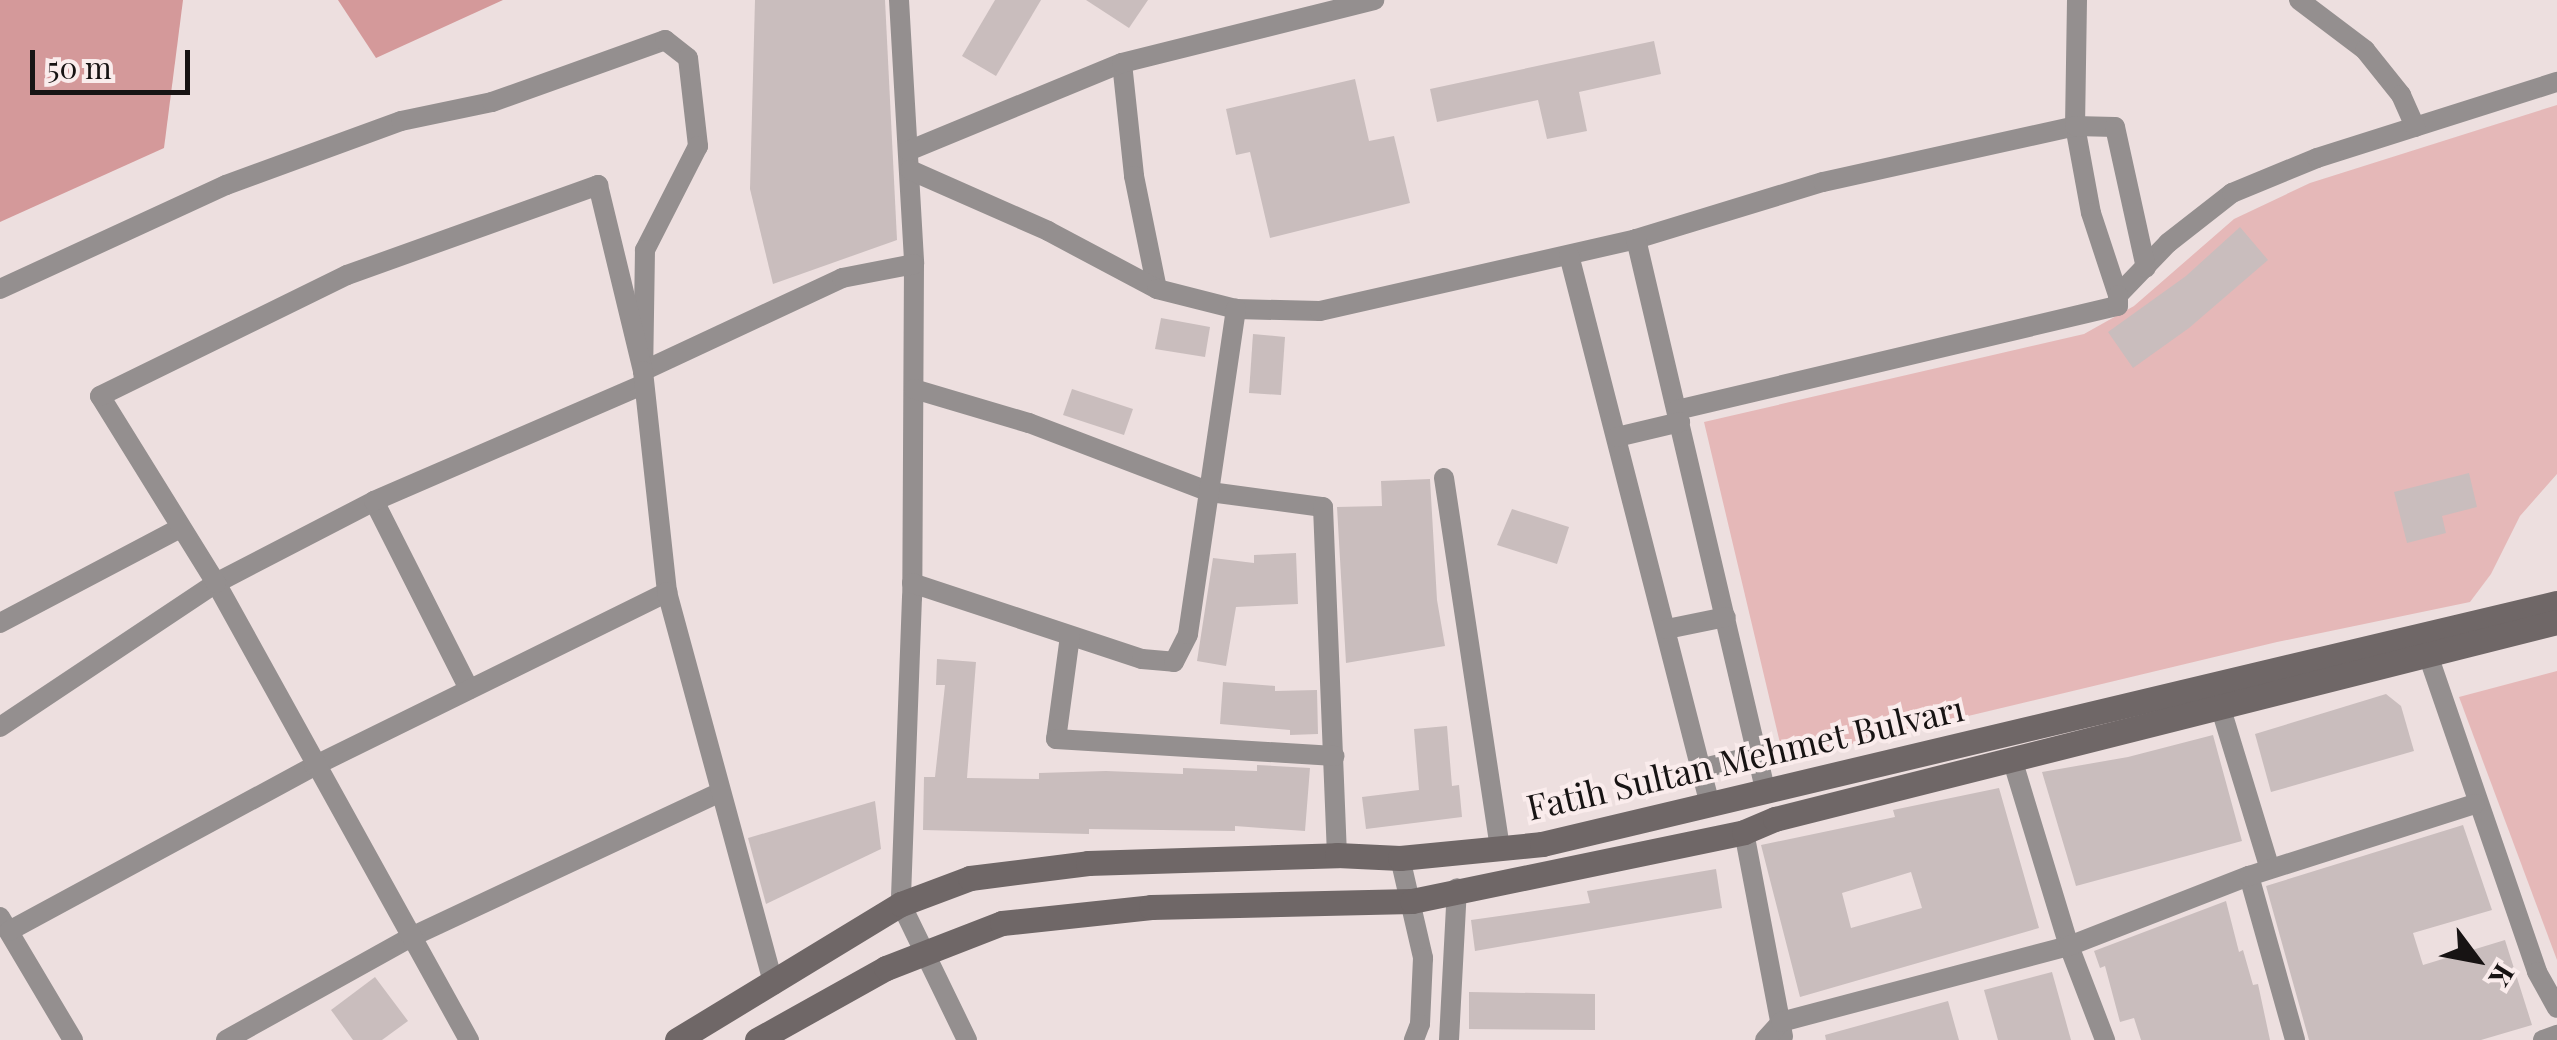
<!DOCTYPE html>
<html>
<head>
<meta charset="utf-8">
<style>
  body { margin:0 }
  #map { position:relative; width:2557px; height:1040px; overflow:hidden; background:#eddfdf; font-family:"Playfair Display",serif }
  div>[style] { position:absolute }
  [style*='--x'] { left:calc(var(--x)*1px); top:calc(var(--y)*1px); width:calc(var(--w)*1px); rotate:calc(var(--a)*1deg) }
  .green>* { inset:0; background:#e5b8b8 }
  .forest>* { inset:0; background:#d4999a }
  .building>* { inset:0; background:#c9bdbd }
  .minor>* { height:20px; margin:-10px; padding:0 10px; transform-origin:10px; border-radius:10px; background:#948f8f }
  .secondary>* { height:25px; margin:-12.5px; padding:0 12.5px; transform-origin:12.5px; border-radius:12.5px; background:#6f6767 }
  span { translate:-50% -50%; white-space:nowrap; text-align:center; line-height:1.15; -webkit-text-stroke:8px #faecec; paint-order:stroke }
  .street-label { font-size:35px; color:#171313 }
  .north { position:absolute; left:2427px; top:910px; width:100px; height:100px; -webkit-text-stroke:8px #faecec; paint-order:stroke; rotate:122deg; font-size:28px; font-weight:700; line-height:40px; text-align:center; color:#171313 }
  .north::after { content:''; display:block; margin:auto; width:35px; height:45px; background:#171313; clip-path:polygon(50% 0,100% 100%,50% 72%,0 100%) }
  .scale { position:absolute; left:30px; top:50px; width:160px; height:45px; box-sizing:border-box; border:5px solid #171313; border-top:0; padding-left:12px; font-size:30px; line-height:35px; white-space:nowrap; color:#171313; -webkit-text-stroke:8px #faecec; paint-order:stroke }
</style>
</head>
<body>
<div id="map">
  <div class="green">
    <div style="clip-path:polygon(2557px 105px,2557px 474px,2520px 516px,2491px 574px,2470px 602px,2277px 642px,1784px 760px,1704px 422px,2084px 334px,2134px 306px,2234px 219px,2310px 183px)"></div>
    <div style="clip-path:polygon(2557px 671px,2557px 960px,2459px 697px)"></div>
  </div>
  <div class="forest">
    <div style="clip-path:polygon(0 0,183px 0,164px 148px,0 222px)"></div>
    <div style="clip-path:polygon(338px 0,503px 0,376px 58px)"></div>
  </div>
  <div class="building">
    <div style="clip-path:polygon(755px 0,885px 0,897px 240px,773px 284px,750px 189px)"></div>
    <div style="clip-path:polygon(995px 0,1041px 0,996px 76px,962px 56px)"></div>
    <div style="clip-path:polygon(1086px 0,1148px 0,1129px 28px)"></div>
    <div style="clip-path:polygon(1654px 41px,1661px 74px,1579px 92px,1587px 131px,1547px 139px,1538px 100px,1437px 122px,1430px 89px)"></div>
    <div style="clip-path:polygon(1355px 79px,1369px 141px,1394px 136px,1410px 203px,1270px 238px,1250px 152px,1236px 155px,1226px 109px)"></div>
    <div style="clip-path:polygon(2240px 227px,2268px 260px,2189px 328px,2133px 368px,2108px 332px,2186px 276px)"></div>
    <div style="clip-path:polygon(1161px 318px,1210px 327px,1205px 357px,1155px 349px)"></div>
    <div style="clip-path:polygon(1253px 334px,1285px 337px,1281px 395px,1249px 393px)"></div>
    <div style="clip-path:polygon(1072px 389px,1133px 409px,1124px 435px,1063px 415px)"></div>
    <div style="clip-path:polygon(2469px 473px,2477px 507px,2442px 516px,2446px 533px,2407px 543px,2394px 492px)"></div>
    <div style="clip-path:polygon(1430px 479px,1437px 600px,1445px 646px,1346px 663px,1337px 507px,1382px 506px,1381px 481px)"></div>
    <div style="clip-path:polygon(1512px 509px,1569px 527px,1557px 564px,1497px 545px)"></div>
    <div style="clip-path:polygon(1296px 553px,1298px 604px,1236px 607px,1226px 666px,1197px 661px,1213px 558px,1254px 563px,1254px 555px)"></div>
    <div style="clip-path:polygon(937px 659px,976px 662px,967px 778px,1039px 779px,1039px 773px,1106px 771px,1183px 774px,1183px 768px,1257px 771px,1257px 765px,1310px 768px,1305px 831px,1235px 826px,1235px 831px,1089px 829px,1089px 834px,923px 830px,924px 777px,935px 777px,945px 685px,936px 685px)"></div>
    <div style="clip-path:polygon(1223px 682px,1275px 686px,1275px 691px,1317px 690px,1318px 734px,1290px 735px,1290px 730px,1220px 724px)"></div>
    <div style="clip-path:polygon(2386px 694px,2401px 706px,2414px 751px,2271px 792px,2255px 734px)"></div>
    <div style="clip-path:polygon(1447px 726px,1452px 786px,1459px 785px,1462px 817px,1366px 829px,1362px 797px,1419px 790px,1414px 729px)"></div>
    <div style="clip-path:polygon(2213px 735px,2242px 841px,2076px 886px,2042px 772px,2128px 757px)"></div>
    <div style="clip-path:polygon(evenodd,1999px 788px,2039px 928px,1800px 997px,1761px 845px,1895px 817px,1893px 810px,1999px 788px,1911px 872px,1922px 908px,1851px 928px,1842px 893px,1911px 872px)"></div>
    <div style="clip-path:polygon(875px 801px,881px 849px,766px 904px,748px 838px)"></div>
    <div style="clip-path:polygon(2463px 825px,2492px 910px,2413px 933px,2423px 965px,2505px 940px,2532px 1025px,2481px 1040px,2309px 1040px,2266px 886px)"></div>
    <div style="clip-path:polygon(1716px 869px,1722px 908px,1475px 951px,1471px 920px,1590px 903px,1587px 891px)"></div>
    <div style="clip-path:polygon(2226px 901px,2239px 952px,2243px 950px,2253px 985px,2258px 984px,2270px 1040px,2141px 1040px,2134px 1018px,2120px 1022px,2105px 966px,2100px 968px,2094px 951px)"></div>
    <div style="clip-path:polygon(2052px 972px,2071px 1040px,1998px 1040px,1984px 990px)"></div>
    <div style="clip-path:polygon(375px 977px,408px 1021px,382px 1040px,353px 1040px,331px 1010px)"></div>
    <div style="clip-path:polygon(1469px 992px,1595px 994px,1595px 1030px,1469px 1029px)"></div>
    <div style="clip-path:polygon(1948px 1001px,1959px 1040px,1826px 1040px,1825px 1035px)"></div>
  </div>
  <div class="minor">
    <div style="--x:899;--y:0;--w:264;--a:86.7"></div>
    <div style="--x:914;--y:264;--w:333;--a:90.3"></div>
    <div style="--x:912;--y:597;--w:307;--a:92.1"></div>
    <div style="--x:901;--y:904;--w:151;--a:64.1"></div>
    <div style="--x:2077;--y:0;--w:126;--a:90.9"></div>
    <div style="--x:2075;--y:126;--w:88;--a:79.6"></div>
    <div style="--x:2091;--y:213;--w:86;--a:71.8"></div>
    <div style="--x:2118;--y:295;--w:72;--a:-46.1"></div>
    <div style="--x:2168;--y:243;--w:81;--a:-38"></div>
    <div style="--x:2232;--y:193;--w:92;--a:-22.4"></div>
    <div style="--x:2317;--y:158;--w:252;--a:-17.6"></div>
    <div style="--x:2299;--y:0;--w:83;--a:37.1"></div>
    <div style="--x:2365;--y:50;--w:58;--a:51.3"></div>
    <div style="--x:2401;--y:95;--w:35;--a:66"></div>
    <div style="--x:1122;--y:63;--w:114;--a:83.9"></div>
    <div style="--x:1134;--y:176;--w:115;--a:78.5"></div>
    <div style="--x:908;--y:151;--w:231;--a:-22.4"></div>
    <div style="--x:1122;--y:63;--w:260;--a:-14"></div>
    <div style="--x:910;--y:170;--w:151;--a:23.8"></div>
    <div style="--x:1048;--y:231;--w:123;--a:28"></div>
    <div style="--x:1157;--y:289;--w:81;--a:14.2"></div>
    <div style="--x:1236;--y:309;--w:84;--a:1.4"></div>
    <div style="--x:1320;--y:311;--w:324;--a:-12.8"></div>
    <div style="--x:1636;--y:239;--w:195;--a:-17"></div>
    <div style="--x:1823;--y:182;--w:258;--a:-12.5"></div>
    <div style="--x:2075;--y:126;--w:40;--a:1.4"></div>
    <div style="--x:2115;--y:127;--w:144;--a:77.6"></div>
    <div style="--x:1636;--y:239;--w:565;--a:76.8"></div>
    <div style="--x:1569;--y:255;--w:568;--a:75.62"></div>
    <div style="--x:0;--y:289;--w:249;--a:-24.7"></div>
    <div style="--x:226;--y:185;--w:186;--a:-20.1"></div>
    <div style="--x:401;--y:121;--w:93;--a:-11.8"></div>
    <div style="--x:492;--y:102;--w:184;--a:-19.7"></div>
    <div style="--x:665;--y:40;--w:29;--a:38"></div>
    <div style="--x:688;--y:58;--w:89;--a:83.5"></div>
    <div style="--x:698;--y:146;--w:117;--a:117"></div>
    <div style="--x:645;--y:250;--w:121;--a:90.9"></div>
    <div style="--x:643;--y:371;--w:220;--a:-25"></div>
    <div style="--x:842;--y:278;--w:73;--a:-11"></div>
    <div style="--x:914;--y:389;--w:120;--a:16.5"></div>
    <div style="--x:1029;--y:423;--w:194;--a:20.9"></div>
    <div style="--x:1210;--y:492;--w:114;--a:7.6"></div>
    <div style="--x:1323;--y:507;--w:348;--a:87.7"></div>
    <div style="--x:1677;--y:410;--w:453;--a:-13.3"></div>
    <div style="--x:2118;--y:306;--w:11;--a:-90"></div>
    <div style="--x:1617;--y:437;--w:65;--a:-13.4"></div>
    <div style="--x:1444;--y:478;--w:373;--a:81.4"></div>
    <div style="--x:374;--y:501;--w:211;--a:63.2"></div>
    <div style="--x:912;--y:583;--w:242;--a:18.3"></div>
    <div style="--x:1142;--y:659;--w:32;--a:5"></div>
    <div style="--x:1174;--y:662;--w:31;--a:-63"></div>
    <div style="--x:1188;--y:634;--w:329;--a:-81.6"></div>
    <div style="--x:0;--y:623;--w:204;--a:-27.8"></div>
    <div style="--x:1667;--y:629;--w:60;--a:-11.5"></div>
    <div style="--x:1070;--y:636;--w:104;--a:97.7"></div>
    <div style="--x:1056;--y:739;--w:279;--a:3.5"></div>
    <div style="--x:2427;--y:652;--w:338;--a:71"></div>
    <div style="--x:2537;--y:972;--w:41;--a:60.9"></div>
    <div style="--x:2221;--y:709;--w:167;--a:73"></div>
    <div style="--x:0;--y:727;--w:260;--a:-33.7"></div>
    <div style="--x:216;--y:583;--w:178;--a:-27.4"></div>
    <div style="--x:374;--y:501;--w:294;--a:-23.4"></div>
    <div style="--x:2013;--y:762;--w:192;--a:73.1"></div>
    <div style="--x:2069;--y:946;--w:101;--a:69"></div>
    <div style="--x:1703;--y:768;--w:57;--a:-13.1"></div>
    <div style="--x:1744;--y:832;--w:208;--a:79.2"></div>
    <div style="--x:1400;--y:858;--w:103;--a:77"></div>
    <div style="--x:1423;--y:958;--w:66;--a:92.6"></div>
    <div style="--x:1420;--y:1024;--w:17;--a:111"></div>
    <div style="--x:2249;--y:876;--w:170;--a:74.3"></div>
    <div style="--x:0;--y:917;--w:143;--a:59.3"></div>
    <div style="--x:9;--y:931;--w:347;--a:-28.4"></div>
    <div style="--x:314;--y:766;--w:394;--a:-26.2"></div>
    <div style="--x:226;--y:1040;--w:212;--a:-29.1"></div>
    <div style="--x:411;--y:937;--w:339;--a:-25.1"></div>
    <div style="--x:469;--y:1040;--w:522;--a:-118.97"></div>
    <div style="--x:216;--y:583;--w:220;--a:-121.8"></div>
    <div style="--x:100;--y:396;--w:275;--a:-26.1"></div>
    <div style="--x:347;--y:275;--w:267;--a:-19.7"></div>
    <div style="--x:598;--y:185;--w:191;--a:76.4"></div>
    <div style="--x:643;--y:371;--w:222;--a:83.8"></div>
    <div style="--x:667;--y:592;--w:407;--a:74.8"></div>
    <div style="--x:1449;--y:1040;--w:152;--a:-87"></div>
    <div style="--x:1765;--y:1040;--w:24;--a:-48"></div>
    <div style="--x:1781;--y:1022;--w:298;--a:-14.8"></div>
    <div style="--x:2069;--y:946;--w:193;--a:-21.3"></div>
    <div style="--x:2249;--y:876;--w:237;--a:-17.7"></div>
    <div style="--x:2543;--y:1040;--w:15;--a:-20"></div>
  </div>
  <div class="secondary">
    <div style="--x:677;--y:1040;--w:262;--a:-31.3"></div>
    <div style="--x:901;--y:904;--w:74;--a:-20.6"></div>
    <div style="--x:970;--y:878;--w:119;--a:-7.2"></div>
    <div style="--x:1088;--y:863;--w:249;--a:-1.8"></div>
    <div style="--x:1337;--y:855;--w:63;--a:2.7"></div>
    <div style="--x:1400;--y:858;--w:143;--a:-5.6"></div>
    <div style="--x:1542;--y:844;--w:1043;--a:-13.36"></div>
    <div style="--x:757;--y:1040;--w:148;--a:-29.2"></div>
    <div style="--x:886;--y:968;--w:124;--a:-21.2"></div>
    <div style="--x:1002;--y:923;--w:150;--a:-6.1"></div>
    <div style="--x:1151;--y:907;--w:261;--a:-1.3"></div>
    <div style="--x:1412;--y:901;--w:339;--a:-11.7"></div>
    <div style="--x:1744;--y:832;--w:34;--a:-23"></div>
    <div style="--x:1775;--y:819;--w:806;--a:-14.14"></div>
  </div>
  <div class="street-label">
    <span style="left:1745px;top:757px;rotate:-13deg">Fatih Sultan Mehmet Bulvarı</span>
  </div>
  <div class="north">K</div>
  <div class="scale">50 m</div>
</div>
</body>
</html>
